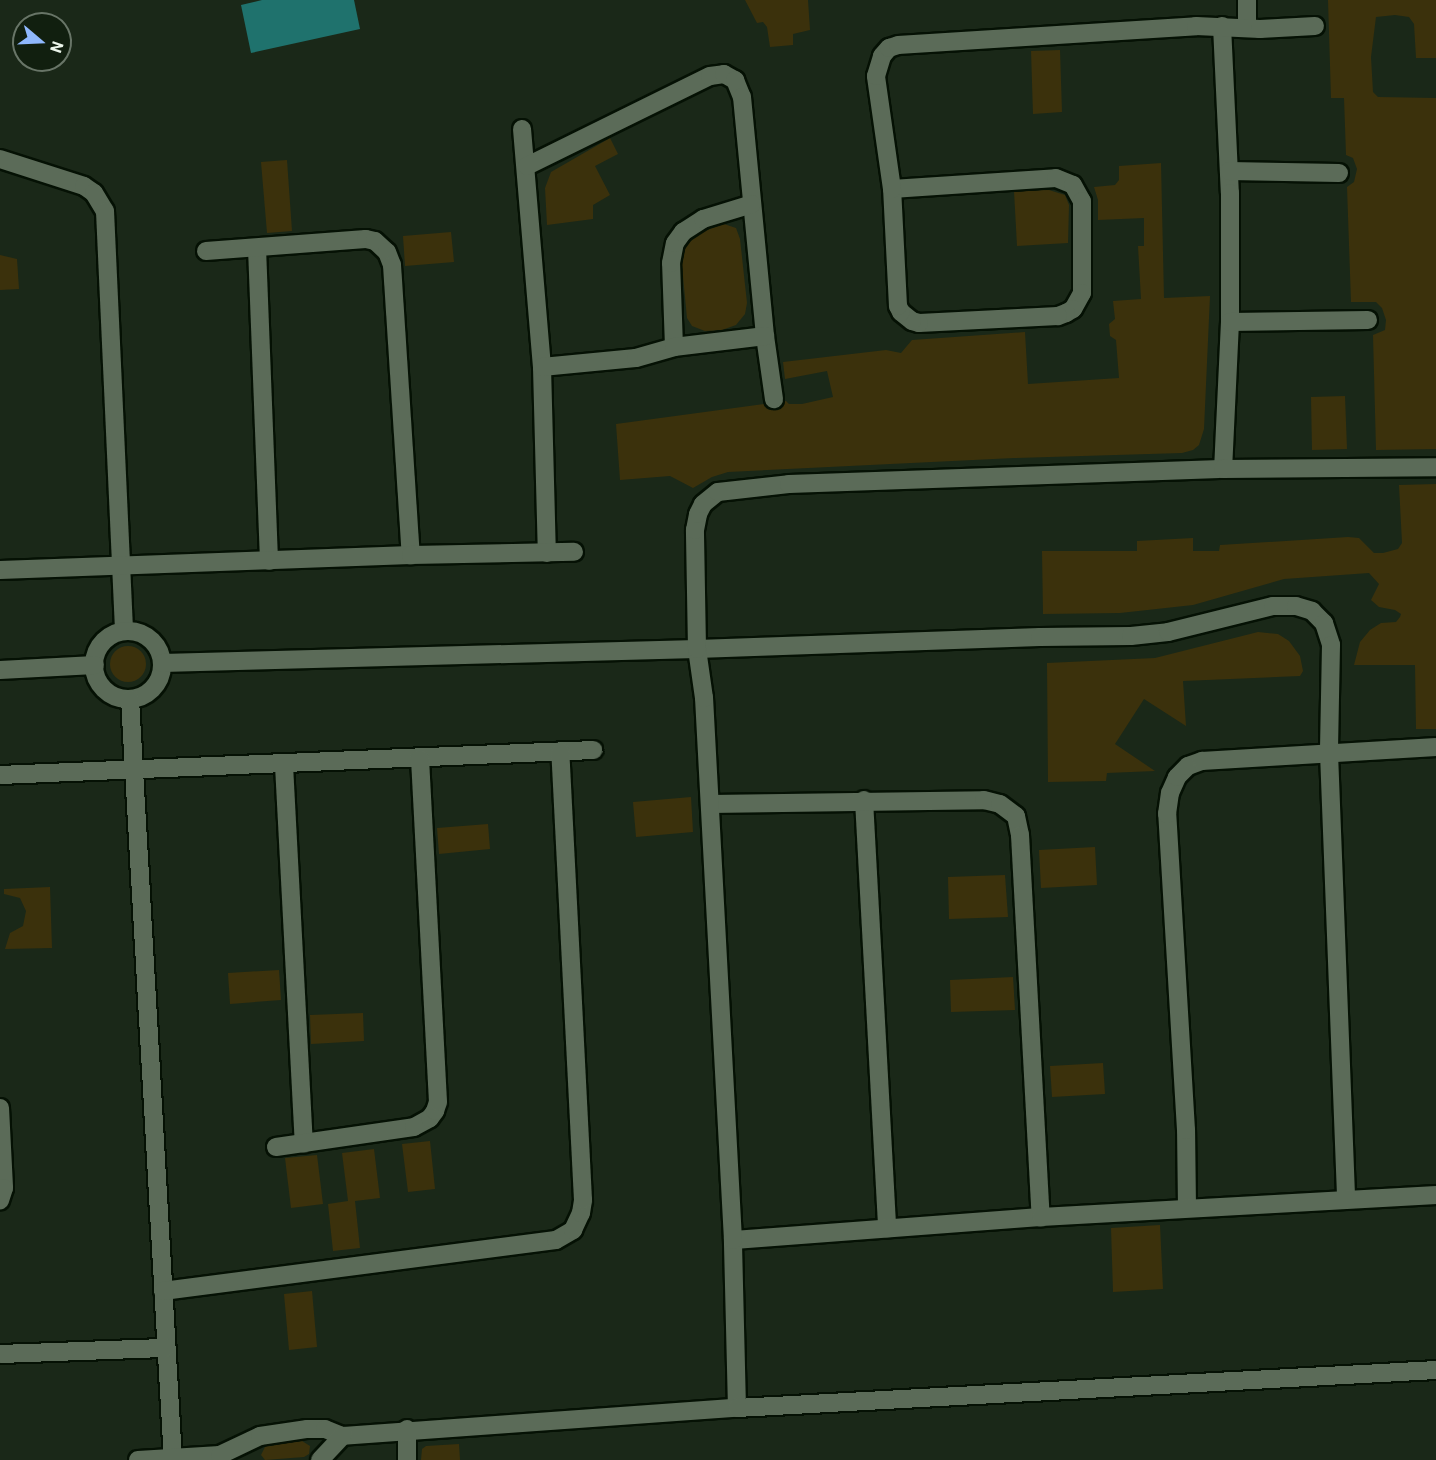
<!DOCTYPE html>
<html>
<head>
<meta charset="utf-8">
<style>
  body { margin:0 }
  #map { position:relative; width:1436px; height:1460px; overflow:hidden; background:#1a2818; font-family:Barlow,sans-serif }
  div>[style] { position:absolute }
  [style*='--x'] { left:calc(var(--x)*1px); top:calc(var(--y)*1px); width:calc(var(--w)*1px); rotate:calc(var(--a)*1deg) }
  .green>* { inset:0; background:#3b310c }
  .round { border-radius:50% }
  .water>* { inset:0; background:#1f726d }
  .roads { filter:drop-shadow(2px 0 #051104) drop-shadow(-2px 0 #051104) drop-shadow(0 2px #051104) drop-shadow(0 -2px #051104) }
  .street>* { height:18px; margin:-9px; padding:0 9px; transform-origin:9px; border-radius:9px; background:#5b6b58 }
  .street>.ring { margin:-9px; padding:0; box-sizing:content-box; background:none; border:18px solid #5b6b58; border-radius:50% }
  span { translate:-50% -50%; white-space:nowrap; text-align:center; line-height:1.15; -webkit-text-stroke:6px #111f0f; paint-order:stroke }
  .north { position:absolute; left:12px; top:12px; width:60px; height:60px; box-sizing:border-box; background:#111f0f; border:2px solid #687567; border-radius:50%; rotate:109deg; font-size:16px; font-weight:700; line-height:24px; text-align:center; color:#ebf5ea }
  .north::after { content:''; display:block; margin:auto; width:21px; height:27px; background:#8fb8fd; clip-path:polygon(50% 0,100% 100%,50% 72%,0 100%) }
</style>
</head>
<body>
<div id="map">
  <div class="green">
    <div style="clip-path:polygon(745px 0,808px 0,810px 30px,793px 34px,793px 45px,770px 47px,767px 27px,763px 22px,757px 23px)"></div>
    <div style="clip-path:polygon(1328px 0,1436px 0,1436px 58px,1416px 58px,1414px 24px,1409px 17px,1395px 15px,1376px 17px,1371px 57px,1373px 92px,1378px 97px,1436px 98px,1436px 449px,1376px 450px,1373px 335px,1385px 330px,1386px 320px,1382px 308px,1376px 302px,1351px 302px,1347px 187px,1354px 182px,1357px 169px,1353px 158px,1346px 155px,1344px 98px,1331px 98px)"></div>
    <div style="clip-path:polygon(1060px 50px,1062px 112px,1033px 114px,1031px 51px)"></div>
    <div style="clip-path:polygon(610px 138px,618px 154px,595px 166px,610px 195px,593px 205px,593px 219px,547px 225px,545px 188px,551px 172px)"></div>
    <div style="clip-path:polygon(287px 160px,292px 231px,267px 233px,261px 162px)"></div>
    <div style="clip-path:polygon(1161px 163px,1164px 298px,1210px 296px,1204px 429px,1199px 445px,1193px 450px,1182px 453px,1014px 458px,728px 472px,712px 477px,693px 488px,670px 476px,620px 480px,616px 424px,786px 401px,789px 404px,802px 404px,833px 397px,827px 371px,785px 379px,783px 362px,886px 350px,901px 353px,912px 340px,1025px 332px,1028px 384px,1119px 378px,1116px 340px,1110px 336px,1109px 324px,1115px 319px,1113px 301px,1141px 299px,1138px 246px,1144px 246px,1144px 218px,1098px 220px,1098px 200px,1094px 187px,1115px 185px,1119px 180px,1119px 166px)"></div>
    <div style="clip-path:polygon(1049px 190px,1065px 195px,1069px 205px,1068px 243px,1017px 246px,1014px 191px)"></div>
    <div style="clip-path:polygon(724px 224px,736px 228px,740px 239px,747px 303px,745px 314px,736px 325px,722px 330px,705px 331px,692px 326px,687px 318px,681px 256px,688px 240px,696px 234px)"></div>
    <div style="clip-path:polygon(451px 232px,454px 262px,405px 266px,403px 236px)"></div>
    <div style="clip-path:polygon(0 255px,17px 259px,19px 289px,0 290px)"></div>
    <div style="clip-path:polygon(1345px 396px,1347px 449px,1312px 450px,1311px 397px)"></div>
    <div style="clip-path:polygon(1436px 484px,1436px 729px,1416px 729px,1415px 665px,1354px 665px,1360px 642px,1370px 630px,1381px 623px,1396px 622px,1400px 617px,1401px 614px,1395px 610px,1379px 607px,1371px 600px,1379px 584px,1369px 573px,1284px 579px,1193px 605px,1120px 613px,1043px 614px,1042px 551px,1137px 551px,1137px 541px,1193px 538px,1193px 551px,1219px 551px,1220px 545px,1348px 537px,1359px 538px,1374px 553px,1383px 553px,1398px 549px,1402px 543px,1399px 485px)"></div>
    <div style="clip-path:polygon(1258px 632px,1278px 634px,1289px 641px,1300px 656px,1303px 671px,1300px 676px,1183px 681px,1186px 726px,1144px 699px,1115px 744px,1155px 771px,1107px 773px,1106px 781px,1048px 782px,1047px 663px,1155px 658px)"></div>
    <div class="round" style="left:110px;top:646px;width:36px;height:36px"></div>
    <div style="clip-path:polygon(691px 797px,693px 832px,636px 837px,633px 802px)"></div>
    <div style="clip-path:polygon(488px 824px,490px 849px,439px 854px,437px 828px)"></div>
    <div style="clip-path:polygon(1095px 847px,1097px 885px,1041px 888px,1039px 850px)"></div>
    <div style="clip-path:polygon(1005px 875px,1008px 917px,949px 919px,948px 877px)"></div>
    <div style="clip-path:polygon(50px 887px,52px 948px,5px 949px,10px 933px,23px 926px,26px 911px,20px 898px,4px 894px,4px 889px)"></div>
    <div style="clip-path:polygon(279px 970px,281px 1000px,230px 1004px,228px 973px)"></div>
    <div style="clip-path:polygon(1013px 977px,1015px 1010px,951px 1012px,950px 980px)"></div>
    <div style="clip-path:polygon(363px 1013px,364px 1041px,311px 1044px,310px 1015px)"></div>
    <div style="clip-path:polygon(1103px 1063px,1105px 1094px,1052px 1097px,1050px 1066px)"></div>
    <div style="clip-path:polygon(430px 1141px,435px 1189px,408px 1192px,402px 1144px)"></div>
    <div style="clip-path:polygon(374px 1149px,380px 1198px,355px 1201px,360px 1248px,333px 1251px,328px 1204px,348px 1201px,342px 1153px)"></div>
    <div style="clip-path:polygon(317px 1155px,323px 1204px,291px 1208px,285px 1158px)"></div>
    <div style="clip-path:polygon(1160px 1225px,1163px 1289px,1113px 1292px,1111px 1228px)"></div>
    <div style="clip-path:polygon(312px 1291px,317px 1347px,289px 1350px,284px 1294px)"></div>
    <div style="clip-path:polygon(302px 1441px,310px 1446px,309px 1454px,304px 1457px,265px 1460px,261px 1455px,266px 1445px)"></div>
    <div style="clip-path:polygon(459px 1444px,460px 1460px,421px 1460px,422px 1449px,426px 1446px)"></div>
  </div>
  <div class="water">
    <div style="clip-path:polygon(262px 0,354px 0,360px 29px,251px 53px,241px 5px)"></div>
  </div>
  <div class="roads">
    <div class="street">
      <div style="--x:1222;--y:26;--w:167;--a:87.3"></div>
      <div style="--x:1230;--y:193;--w:129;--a:90"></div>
      <div style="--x:1230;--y:322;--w:147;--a:92.7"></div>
      <div style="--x:1247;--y:28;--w:28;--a:-90"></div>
      <div style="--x:522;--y:129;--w:239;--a:85.2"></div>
      <div style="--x:542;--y:367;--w:186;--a:88.5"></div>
      <div style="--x:0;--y:159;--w:88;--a:17.8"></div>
      <div style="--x:84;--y:186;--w:12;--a:35"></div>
      <div style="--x:94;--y:193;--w:21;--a:59"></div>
      <div style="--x:105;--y:211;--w:420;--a:87.4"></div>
      <div style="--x:527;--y:166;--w:204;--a:-26.2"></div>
      <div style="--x:710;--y:76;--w:14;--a:-8"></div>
      <div style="--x:724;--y:74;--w:13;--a:29"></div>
      <div style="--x:735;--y:80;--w:18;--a:68"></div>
      <div style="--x:742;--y:97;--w:240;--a:84.5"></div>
      <div style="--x:765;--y:336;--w:64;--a:81.9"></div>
      <div style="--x:1229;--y:171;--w:110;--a:1"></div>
      <div style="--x:892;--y:189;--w:164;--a:-3.8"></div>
      <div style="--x:1056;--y:178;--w:18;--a:22"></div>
      <div style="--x:1073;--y:185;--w:18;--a:61"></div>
      <div style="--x:1082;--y:201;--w:92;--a:90"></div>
      <div style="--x:1082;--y:293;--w:18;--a:119"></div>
      <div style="--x:1073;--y:309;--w:8;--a:150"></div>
      <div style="--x:1066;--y:313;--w:9;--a:159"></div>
      <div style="--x:1058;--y:316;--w:139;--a:177.1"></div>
      <div style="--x:919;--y:323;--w:7;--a:-164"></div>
      <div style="--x:912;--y:321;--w:14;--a:-141"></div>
      <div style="--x:901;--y:312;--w:7;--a:-117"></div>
      <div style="--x:898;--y:306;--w:117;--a:-92.9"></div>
      <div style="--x:892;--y:189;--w:114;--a:-98.1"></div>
      <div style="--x:876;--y:76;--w:21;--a:-73"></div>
      <div style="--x:882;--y:56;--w:11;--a:-49"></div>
      <div style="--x:889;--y:48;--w:9;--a:-18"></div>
      <div style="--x:898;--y:45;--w:299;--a:-3.6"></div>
      <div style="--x:1196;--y:26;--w:64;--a:2.7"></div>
      <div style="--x:1260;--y:29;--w:55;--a:-3.1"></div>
      <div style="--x:257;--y:248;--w:313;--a:87.8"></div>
      <div style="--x:206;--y:251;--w:160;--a:-4.3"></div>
      <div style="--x:366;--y:239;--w:9;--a:13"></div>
      <div style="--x:375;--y:241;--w:16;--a:43"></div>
      <div style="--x:387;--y:252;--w:14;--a:69"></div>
      <div style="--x:392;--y:265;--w:291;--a:86.3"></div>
      <div style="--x:1230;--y:322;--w:138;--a:-0.8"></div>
      <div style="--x:674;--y:347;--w:84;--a:-92"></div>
      <div style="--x:671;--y:263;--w:20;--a:-79"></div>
      <div style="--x:675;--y:243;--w:14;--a:-54"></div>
      <div style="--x:683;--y:232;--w:24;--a:-33"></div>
      <div style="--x:703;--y:219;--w:51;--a:-17"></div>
      <div style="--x:542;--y:367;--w:94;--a:-5.5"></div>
      <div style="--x:636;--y:358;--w:40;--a:-16"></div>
      <div style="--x:674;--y:347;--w:92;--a:-6.9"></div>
      <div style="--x:0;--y:570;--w:411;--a:-2.1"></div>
      <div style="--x:411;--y:555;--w:163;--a:-1.1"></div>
      <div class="ring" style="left:94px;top:631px;width:50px;height:50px"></div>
      <div style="--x:162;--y:663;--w:535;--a:-1.5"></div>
      <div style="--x:697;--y:649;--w:343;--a:-2"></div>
      <div style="--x:1040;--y:637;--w:91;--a:-0.6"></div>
      <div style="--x:1131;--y:636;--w:37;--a:-6"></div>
      <div style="--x:1168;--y:632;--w:108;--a:-13.9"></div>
      <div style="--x:1273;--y:606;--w:23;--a:0"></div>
      <div style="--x:1296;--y:606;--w:17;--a:17"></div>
      <div style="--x:1312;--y:611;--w:17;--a:45"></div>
      <div style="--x:1324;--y:623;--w:23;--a:72"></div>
      <div style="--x:1331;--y:645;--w:108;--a:91.1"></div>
      <div style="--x:1329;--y:753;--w:445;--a:87.8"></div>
      <div style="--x:0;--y:670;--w:95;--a:-3"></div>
      <div style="--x:130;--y:699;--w:762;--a:86.77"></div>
      <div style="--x:284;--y:765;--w:379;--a:87"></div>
      <div style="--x:0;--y:775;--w:594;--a:-2.41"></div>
      <div style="--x:864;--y:800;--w:429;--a:86.9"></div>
      <div style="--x:710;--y:804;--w:274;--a:-0.8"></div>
      <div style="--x:984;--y:800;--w:16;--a:14"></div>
      <div style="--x:1000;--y:804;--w:20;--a:37"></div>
      <div style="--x:1016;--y:816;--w:19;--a:78"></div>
      <div style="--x:1020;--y:835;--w:383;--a:86.9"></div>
      <div style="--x:0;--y:1108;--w:80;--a:87.1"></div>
      <div style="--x:4;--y:1188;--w:13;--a:108"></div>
      <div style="--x:276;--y:1147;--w:139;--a:-8.2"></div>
      <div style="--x:414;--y:1127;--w:18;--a:-29"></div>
      <div style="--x:430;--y:1118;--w:9;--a:-54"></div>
      <div style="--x:435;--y:1111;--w:9;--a:-72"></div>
      <div style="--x:438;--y:1102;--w:344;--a:-93"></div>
      <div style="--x:1187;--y:1208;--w:78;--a:-90.7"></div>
      <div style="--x:1186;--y:1130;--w:317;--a:-93.4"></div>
      <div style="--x:1167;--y:814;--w:21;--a:-82"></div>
      <div style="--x:1170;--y:793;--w:17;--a:-66"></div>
      <div style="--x:1177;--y:777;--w:16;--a:-45"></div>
      <div style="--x:1188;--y:766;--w:15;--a:-20"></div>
      <div style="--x:1202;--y:761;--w:234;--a:-3.4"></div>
      <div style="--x:733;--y:1240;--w:309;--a:-4.3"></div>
      <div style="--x:1041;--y:1217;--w:396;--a:-3.2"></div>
      <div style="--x:163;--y:1291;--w:396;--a:-7.4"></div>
      <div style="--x:556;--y:1240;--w:20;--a:-30"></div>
      <div style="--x:573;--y:1230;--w:19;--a:-65"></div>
      <div style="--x:581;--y:1213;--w:13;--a:-81"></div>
      <div style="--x:583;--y:1200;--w:449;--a:-92.9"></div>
      <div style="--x:0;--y:1354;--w:166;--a:-2.1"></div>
      <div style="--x:737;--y:1408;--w:168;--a:-91.4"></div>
      <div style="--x:733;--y:1240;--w:543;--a:-93.06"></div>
      <div style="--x:704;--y:698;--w:49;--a:-98.1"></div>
      <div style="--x:697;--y:649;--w:119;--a:-91"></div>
      <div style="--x:695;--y:530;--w:16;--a:-79"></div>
      <div style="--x:698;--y:514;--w:11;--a:-63"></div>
      <div style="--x:703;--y:504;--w:19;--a:-39"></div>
      <div style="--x:718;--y:492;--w:71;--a:-6.4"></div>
      <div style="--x:789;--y:484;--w:434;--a:-2"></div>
      <div style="--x:1223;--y:469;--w:213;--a:-0.5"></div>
      <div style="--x:407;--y:1429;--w:31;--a:90"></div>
      <div style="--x:138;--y:1460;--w:82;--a:-3.5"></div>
      <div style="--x:220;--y:1455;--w:44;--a:-25.4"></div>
      <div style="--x:260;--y:1436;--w:48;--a:-8.5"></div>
      <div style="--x:307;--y:1429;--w:18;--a:0"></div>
      <div style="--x:325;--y:1429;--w:18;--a:22"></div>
      <div style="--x:342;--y:1436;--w:396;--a:-4.1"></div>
      <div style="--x:737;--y:1408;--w:700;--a:-3.11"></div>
      <div style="--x:320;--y:1460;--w:33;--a:-47"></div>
    </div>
  </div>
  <div class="north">N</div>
</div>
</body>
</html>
